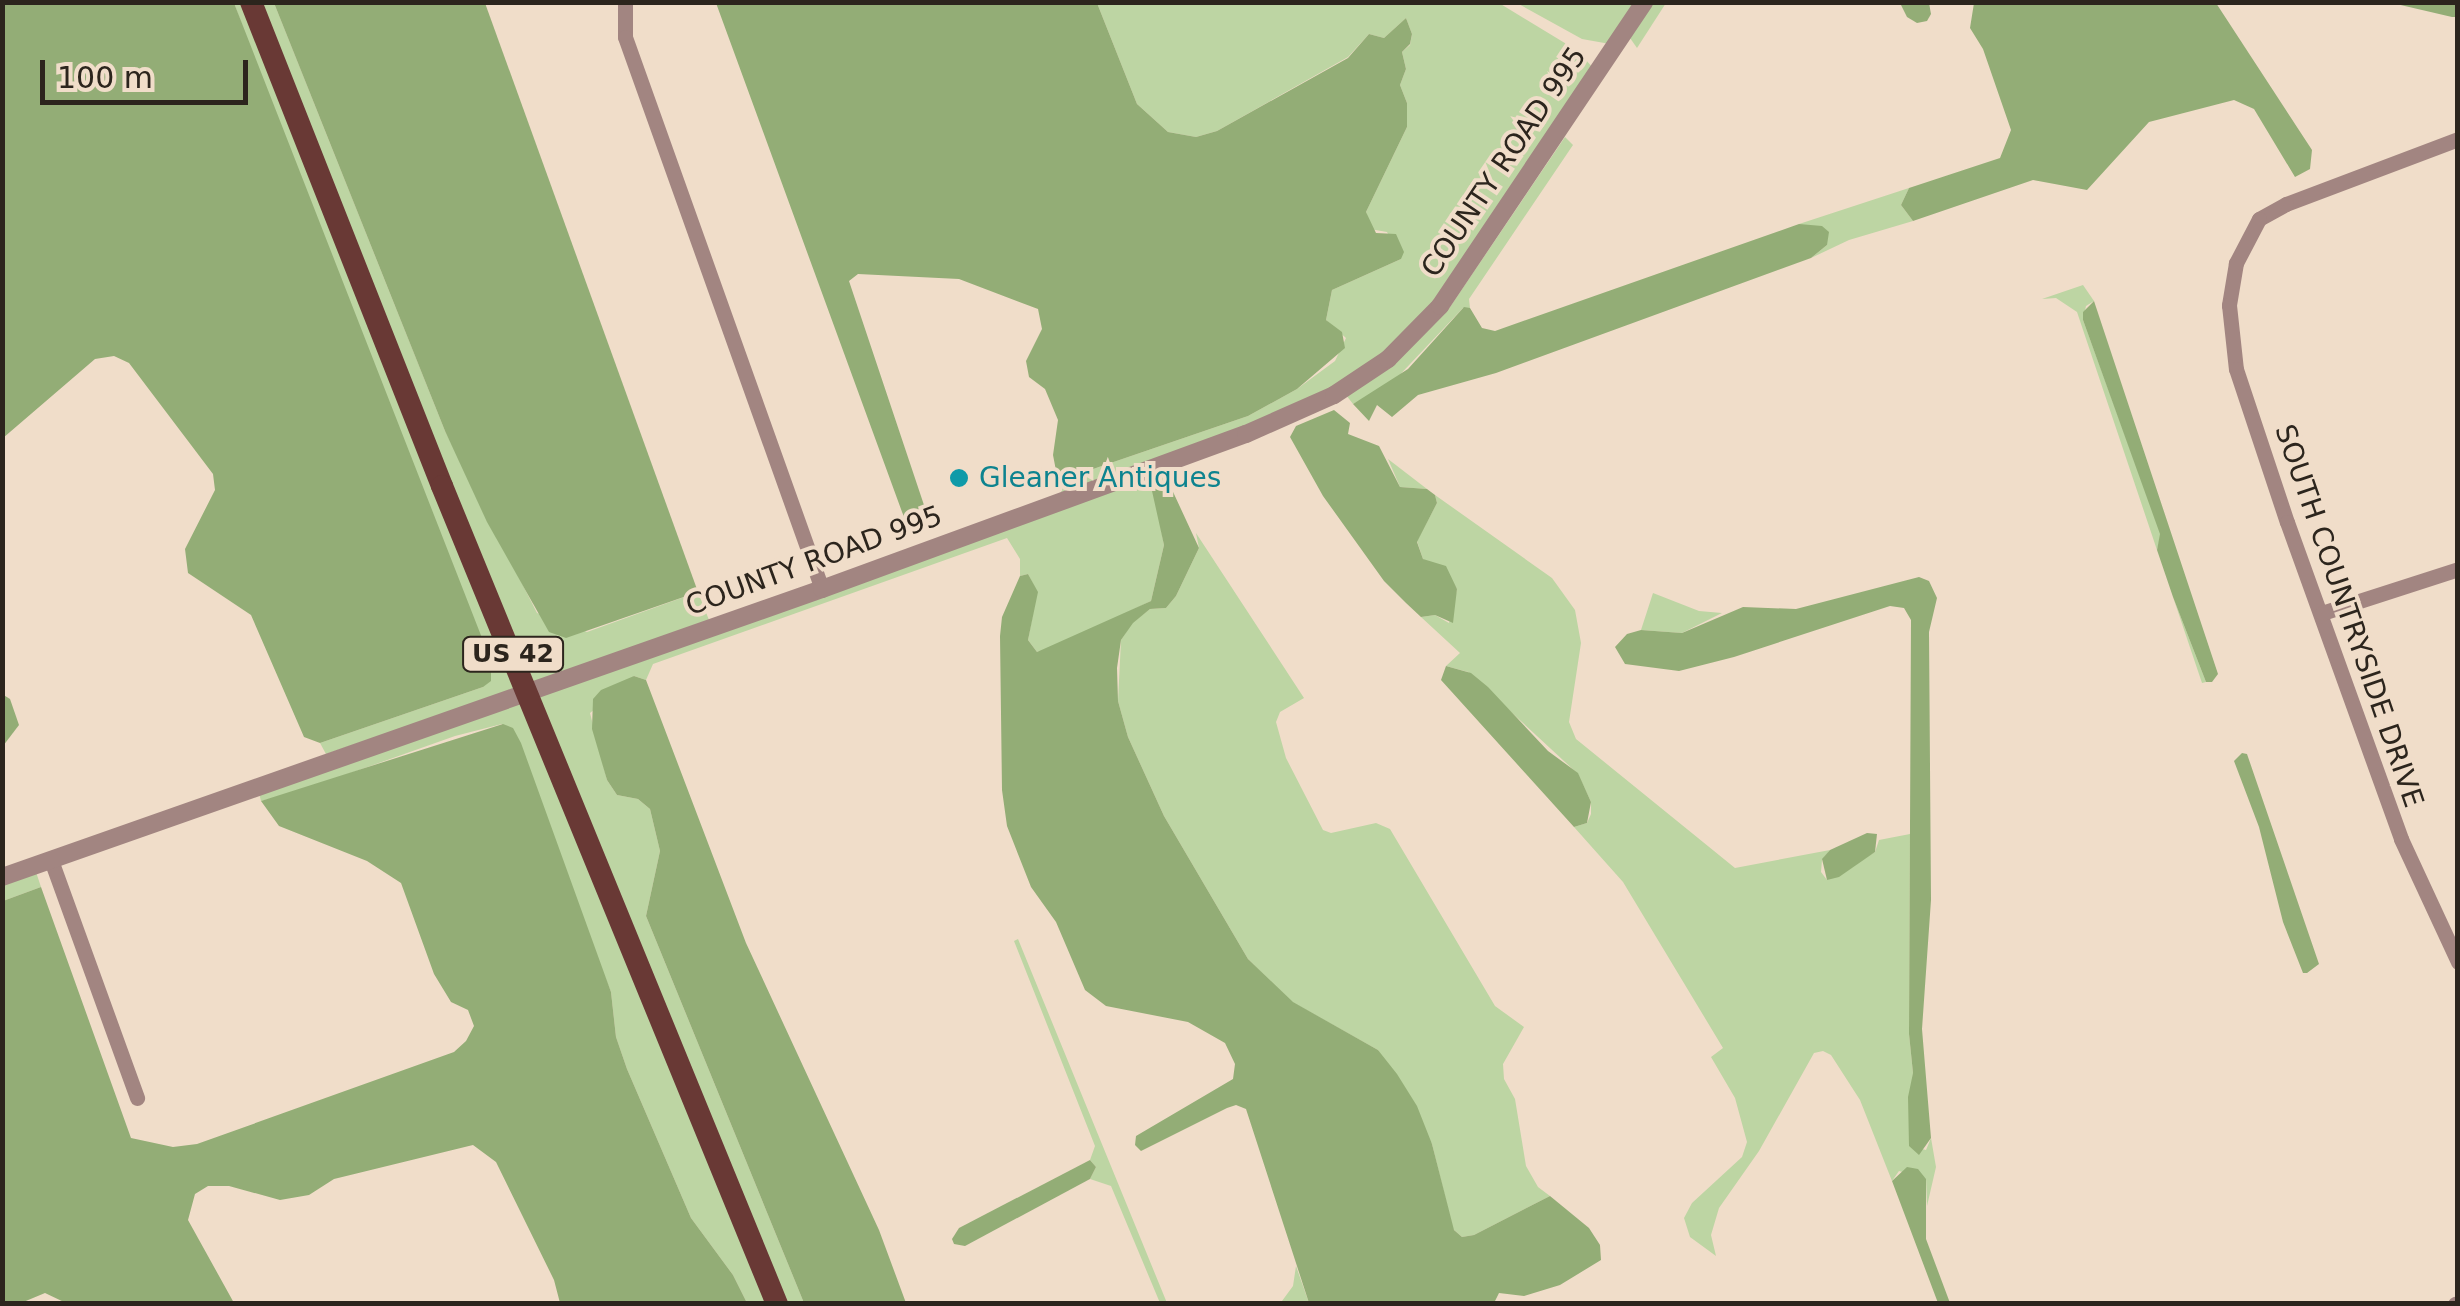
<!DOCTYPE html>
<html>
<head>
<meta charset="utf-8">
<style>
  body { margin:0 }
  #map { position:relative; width:2460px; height:1306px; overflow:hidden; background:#f0ddc9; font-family:"DejaVu Sans",sans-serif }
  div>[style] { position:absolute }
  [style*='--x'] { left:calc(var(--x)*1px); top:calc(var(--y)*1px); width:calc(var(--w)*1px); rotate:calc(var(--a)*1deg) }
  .green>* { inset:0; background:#bdd5a3 }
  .forest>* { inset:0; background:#93ad76 }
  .minor>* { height:15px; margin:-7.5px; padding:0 7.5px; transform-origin:7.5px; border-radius:7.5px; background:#a28581 }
  .tertiary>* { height:18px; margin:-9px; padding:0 9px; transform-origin:9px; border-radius:9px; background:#a28581 }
  .primary>* { height:22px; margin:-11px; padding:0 11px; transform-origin:11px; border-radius:11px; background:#693935 }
  .dots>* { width:28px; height:28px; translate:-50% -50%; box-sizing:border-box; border:5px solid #f0ddc9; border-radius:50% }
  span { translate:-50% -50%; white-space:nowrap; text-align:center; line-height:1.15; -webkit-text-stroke:8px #f0ddc9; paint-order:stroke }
  .shield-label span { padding:2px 8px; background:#f0ddc9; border:2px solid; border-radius:8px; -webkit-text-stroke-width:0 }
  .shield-label { font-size:25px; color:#2c251d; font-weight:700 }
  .street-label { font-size:28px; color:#2c251d }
  .culture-label { font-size:28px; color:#0d838f }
  .left { translate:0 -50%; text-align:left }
  .frame { position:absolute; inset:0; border:5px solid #2c251d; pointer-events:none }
  .scale { position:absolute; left:40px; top:60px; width:208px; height:45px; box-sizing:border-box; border:5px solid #2c251d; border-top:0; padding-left:12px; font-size:30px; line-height:35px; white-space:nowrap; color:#2c251d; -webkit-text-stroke:8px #f0ddc9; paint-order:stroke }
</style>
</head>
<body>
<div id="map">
  <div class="green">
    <div style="clip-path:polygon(234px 3px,244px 3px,520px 688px,326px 754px,320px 743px,483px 687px)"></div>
    <div style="clip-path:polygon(260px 3px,274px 3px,445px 431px,537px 613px,587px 632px,698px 592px,709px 620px,534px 682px,469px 532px)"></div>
    <div style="clip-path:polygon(1097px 3px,1499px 3px,1578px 51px,1593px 68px,1423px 316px,1373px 361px,1333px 387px,1268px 417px,1062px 494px,1058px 481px,1248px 416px,1297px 389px,1335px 361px,1346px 338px,1326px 320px,1332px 290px,1401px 259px,1387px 232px,1370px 229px,1366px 212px,1407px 127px,1407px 103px,1400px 85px,1406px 69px,1402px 52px,1410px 45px,1412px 34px,1406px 18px,1384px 38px,1369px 34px,1348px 57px,1217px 131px,1196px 137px,1168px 132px,1137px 104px)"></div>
    <div style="clip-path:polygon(1517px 3px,1637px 3px,1610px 44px,1582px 39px)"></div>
    <div style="clip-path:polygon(1653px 3px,1666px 3px,1637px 48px,1630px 38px)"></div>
    <div style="clip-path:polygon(1565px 137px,1573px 145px,1469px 299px,1470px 308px,1463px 308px,1393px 382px,1353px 404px,1346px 395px,1409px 349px,1450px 307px)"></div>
    <div style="clip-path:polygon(1909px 188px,1901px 205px,1913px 221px,1849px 240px,1811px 258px,1827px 245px,1799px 224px)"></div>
    <div style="clip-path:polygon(2083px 285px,2094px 301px,2086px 306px,2083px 320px,2161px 534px,2157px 550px,2077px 312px,2056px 298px,2042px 299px)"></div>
    <div style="clip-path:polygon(1388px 459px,1427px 489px,1400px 487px)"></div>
    <div style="clip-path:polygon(1163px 473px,1168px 481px,1153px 486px,1164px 545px,1151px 601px,1053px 648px,1037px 652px,1028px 640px,1037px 592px,1028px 574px,1020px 576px,1020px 559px,1007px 538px,653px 664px,646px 680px,634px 676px,590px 713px,607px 780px,617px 795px,638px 799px,650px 809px,660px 851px,646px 916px,804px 1303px,779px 1303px,539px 697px)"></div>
    <div style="clip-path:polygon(1435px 495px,1552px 578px,1575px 610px,1581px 643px,1569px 722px,1576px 739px,1735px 868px,1830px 850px,1822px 860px,1821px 872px,1827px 880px,1875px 852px,1879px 840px,1910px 834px,1909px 1034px,1913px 1073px,1909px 1146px,1926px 1150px,1931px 1138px,1936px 1167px,1927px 1206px,1926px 1179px,1899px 1171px,1892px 1181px,1860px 1100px,1831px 1055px,1823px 1051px,1814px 1053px,1759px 1151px,1719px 1208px,1711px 1235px,1716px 1256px,1690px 1237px,1684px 1218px,1692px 1203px,1742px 1157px,1747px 1142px,1735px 1098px,1711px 1057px,1723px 1048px,1623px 882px,1574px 827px,1587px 823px,1591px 814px,1591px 802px,1578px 774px,1468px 672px,1446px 666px,1460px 653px,1421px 617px,1435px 615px,1449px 623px,1457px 589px,1451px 579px,1423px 559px,1417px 541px,1437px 503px)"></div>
    <div style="clip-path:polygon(1196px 533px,1304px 698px,1280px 712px,1276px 722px,1286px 758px,1323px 830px,1331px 833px,1376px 823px,1390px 829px,1495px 1006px,1524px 1027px,1503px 1064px,1504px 1079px,1515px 1099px,1526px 1166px,1538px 1187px,1550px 1196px,1474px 1235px,1462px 1237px,1453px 1229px,1432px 1144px,1378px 1050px,1292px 1002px,1248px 959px,1164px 816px,1128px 737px,1118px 701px,1121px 640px,1132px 623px,1150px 609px,1166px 608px,1176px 596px,1199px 548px)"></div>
    <div style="clip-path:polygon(1653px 593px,1699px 611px,1722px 613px,1682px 633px,1641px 630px)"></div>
    <div style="clip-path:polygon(2173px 597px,2206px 682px,2202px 683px)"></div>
    <div style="clip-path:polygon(526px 701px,775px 1303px,747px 1303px,733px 1275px,691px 1218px,627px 1069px,616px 1037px,611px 992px,502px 724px,455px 736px,300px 791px,261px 801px,259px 793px)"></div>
    <div style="clip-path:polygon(36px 872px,41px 887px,3px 901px,3px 884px)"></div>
    <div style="clip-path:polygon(1018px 939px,1167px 1303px,1160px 1303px,1111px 1186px,1090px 1179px,1096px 1167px,1090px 1160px,1095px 1146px,1014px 941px)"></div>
    <div style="clip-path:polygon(1296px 1266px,1309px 1303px,1273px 1303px,1282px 1301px,1293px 1286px)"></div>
  </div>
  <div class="forest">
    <div style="clip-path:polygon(3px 2px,234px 3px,491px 661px,491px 681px,483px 687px,320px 743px,304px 737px,251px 615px,188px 573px,185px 549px,215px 490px,213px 474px,129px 363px,114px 356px,95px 359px,3px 438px)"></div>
    <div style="clip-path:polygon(274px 3px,485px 3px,698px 592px,566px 638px,549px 632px,487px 522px,445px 431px)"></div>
    <div style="clip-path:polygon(716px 3px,1097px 3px,1137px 104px,1168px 132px,1196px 137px,1217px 131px,1348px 58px,1369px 34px,1384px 38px,1406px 18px,1412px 34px,1410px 44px,1402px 52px,1406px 69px,1400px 85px,1407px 103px,1407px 127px,1366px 212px,1376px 233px,1396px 234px,1404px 252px,1401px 259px,1332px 290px,1326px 320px,1342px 332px,1345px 348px,1297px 389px,1248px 416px,1058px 481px,1053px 455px,1058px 420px,1045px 389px,1029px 377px,1026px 361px,1042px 329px,1038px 309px,959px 279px,858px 274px,849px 281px,931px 526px,909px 531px)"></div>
    <div style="clip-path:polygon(1900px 3px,1929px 3px,1931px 14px,1927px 21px,1917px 23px,1907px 17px)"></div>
    <div style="clip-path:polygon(1974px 3px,2216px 3px,2312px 150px,2310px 169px,2295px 177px,2254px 109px,2234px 100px,2149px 122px,2087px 190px,2033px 180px,1913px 221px,1901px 205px,1909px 188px,2000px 158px,2011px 130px,1983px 49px,1970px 28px)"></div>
    <div style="clip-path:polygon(2392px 3px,2457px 3px,2457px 17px,2452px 17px)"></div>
    <div style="clip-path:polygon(1799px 224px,1822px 226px,1829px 232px,1827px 245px,1811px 258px,1496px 373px,1418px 395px,1392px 417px,1377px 405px,1369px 421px,1353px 404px,1408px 369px,1464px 307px,1470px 308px,1482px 328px,1495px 331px)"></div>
    <div style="clip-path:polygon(2094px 301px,2218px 674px,2212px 682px,2206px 682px,2173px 597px,2157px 550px,2160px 534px,2083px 320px,2083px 312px)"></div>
    <div style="clip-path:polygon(1334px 410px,1350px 423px,1348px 434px,1379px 446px,1400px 487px,1427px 489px,1435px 495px,1437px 503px,1417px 542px,1423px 559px,1446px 566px,1457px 589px,1453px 623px,1435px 615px,1421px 617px,1406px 603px,1384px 581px,1323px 496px,1290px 437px,1296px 426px)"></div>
    <div style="clip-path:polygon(1168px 481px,1199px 548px,1176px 596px,1166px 608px,1150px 609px,1133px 623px,1121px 640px,1117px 668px,1118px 701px,1128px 737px,1164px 816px,1248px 959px,1293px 1002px,1378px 1050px,1397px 1074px,1417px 1106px,1432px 1144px,1454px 1230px,1462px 1237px,1474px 1235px,1550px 1196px,1589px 1228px,1600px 1245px,1601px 1260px,1560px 1285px,1524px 1296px,1499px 1293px,1494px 1303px,1309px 1303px,1246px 1109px,1236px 1105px,1227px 1108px,1141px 1151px,1135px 1145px,1136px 1136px,1233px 1079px,1235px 1064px,1225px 1043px,1188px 1022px,1106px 1006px,1085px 990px,1056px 922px,1031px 887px,1007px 826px,1002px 790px,1000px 636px,1002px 617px,1020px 576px,1028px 574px,1038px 592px,1028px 640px,1037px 652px,1151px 601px,1164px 545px,1152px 491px,1152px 486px)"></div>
    <div style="clip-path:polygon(1919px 577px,1929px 581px,1937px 598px,1929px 632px,1931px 900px,1922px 1029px,1931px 1138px,1919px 1155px,1909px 1146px,1908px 1097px,1913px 1073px,1909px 1034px,1911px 620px,1904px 608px,1890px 606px,1734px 657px,1679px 671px,1625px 664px,1615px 647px,1627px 634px,1641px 630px,1682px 633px,1743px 607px,1796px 609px)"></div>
    <div style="clip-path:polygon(1446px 666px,1471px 673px,1488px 687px,1548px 751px,1578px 773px,1591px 802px,1587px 823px,1574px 827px,1441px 680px)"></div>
    <div style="clip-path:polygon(634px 676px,646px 680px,746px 943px,879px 1230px,906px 1303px,804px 1303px,646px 916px,660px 851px,650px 809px,638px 799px,617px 795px,607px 780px,592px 729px,593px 699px,601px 690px)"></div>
    <div style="clip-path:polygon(2px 694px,10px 699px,19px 725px,3px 746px)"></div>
    <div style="clip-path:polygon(503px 724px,513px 728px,521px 743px,611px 992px,616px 1037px,627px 1069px,691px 1218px,733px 1275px,747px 1303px,560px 1303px,554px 1280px,496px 1162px,473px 1145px,334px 1179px,309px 1195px,280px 1200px,229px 1186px,208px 1186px,195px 1194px,188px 1220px,234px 1303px,66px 1303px,45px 1293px,21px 1303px,3px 1303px,3px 901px,41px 887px,131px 1138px,173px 1147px,197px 1144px,454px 1052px,466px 1041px,474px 1026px,468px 1010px,451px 1002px,434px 974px,401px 883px,367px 861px,279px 826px,261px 801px)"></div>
    <div style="clip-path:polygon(2242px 753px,2247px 754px,2319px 964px,2307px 973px,2303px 973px,2283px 922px,2259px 827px,2234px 761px)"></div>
    <div style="clip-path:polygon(1867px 833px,1877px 834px,1875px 852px,1839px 877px,1827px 880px,1822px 859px,1830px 850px)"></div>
    <div style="clip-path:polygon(1090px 1160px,1096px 1167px,1090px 1179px,965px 1246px,954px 1244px,952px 1239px,959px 1228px)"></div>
    <div style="clip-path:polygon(1907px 1167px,1918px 1169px,1926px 1179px,1926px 1239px,1950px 1303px,1938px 1303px,1892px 1181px)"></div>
  </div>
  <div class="minor">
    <div style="--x:625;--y:2;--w:35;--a:90"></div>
    <div style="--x:625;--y:37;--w:586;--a:70.36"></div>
    <div style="--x:2458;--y:139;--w:184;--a:159.3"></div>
    <div style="--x:2286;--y:204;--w:31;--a:151"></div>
    <div style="--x:2259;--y:219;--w:50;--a:117.6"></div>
    <div style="--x:2236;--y:263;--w:43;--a:99.5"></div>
    <div style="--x:2229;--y:305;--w:64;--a:83.8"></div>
    <div style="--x:2236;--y:369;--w:161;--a:71.6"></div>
    <div style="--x:2287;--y:522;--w:337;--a:70.2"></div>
    <div style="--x:2401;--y:839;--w:136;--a:65.1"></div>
    <div style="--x:2322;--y:613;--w:143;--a:-17.9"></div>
    <div style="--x:51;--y:860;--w:253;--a:70.1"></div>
    <div style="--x:2455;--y:1304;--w:3;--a:-18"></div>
  </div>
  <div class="tertiary">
    <div style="--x:2;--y:877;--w:869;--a:-19.35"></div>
    <div style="--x:822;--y:589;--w:451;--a:-20.1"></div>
    <div style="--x:1246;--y:434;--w:96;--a:-23.9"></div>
    <div style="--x:1334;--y:395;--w:65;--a:-33.7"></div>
    <div style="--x:1388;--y:359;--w:74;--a:-45.5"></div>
    <div style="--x:1440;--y:306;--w:366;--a:-56.1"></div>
  </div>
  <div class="primary">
    <div style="--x:251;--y:2;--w:520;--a:68.46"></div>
    <div style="--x:442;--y:486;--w:884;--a:67.73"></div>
  </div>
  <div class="dots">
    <div style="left:959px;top:478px;background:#0f9aa8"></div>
  </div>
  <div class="shield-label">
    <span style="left:513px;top:654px">US 42</span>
  </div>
  <div class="street-label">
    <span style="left:1504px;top:162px;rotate:-56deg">COUNTY ROAD 995</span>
    <span style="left:814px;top:561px;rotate:-20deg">COUNTY ROAD 995</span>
    <span style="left:2349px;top:616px;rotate:71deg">SOUTH COUNTRYSIDE DRIVE</span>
  </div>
  <div class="culture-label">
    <span class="left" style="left:979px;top:478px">Gleaner Antiques</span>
  </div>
  <div class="frame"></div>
  <div class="scale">100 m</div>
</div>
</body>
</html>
